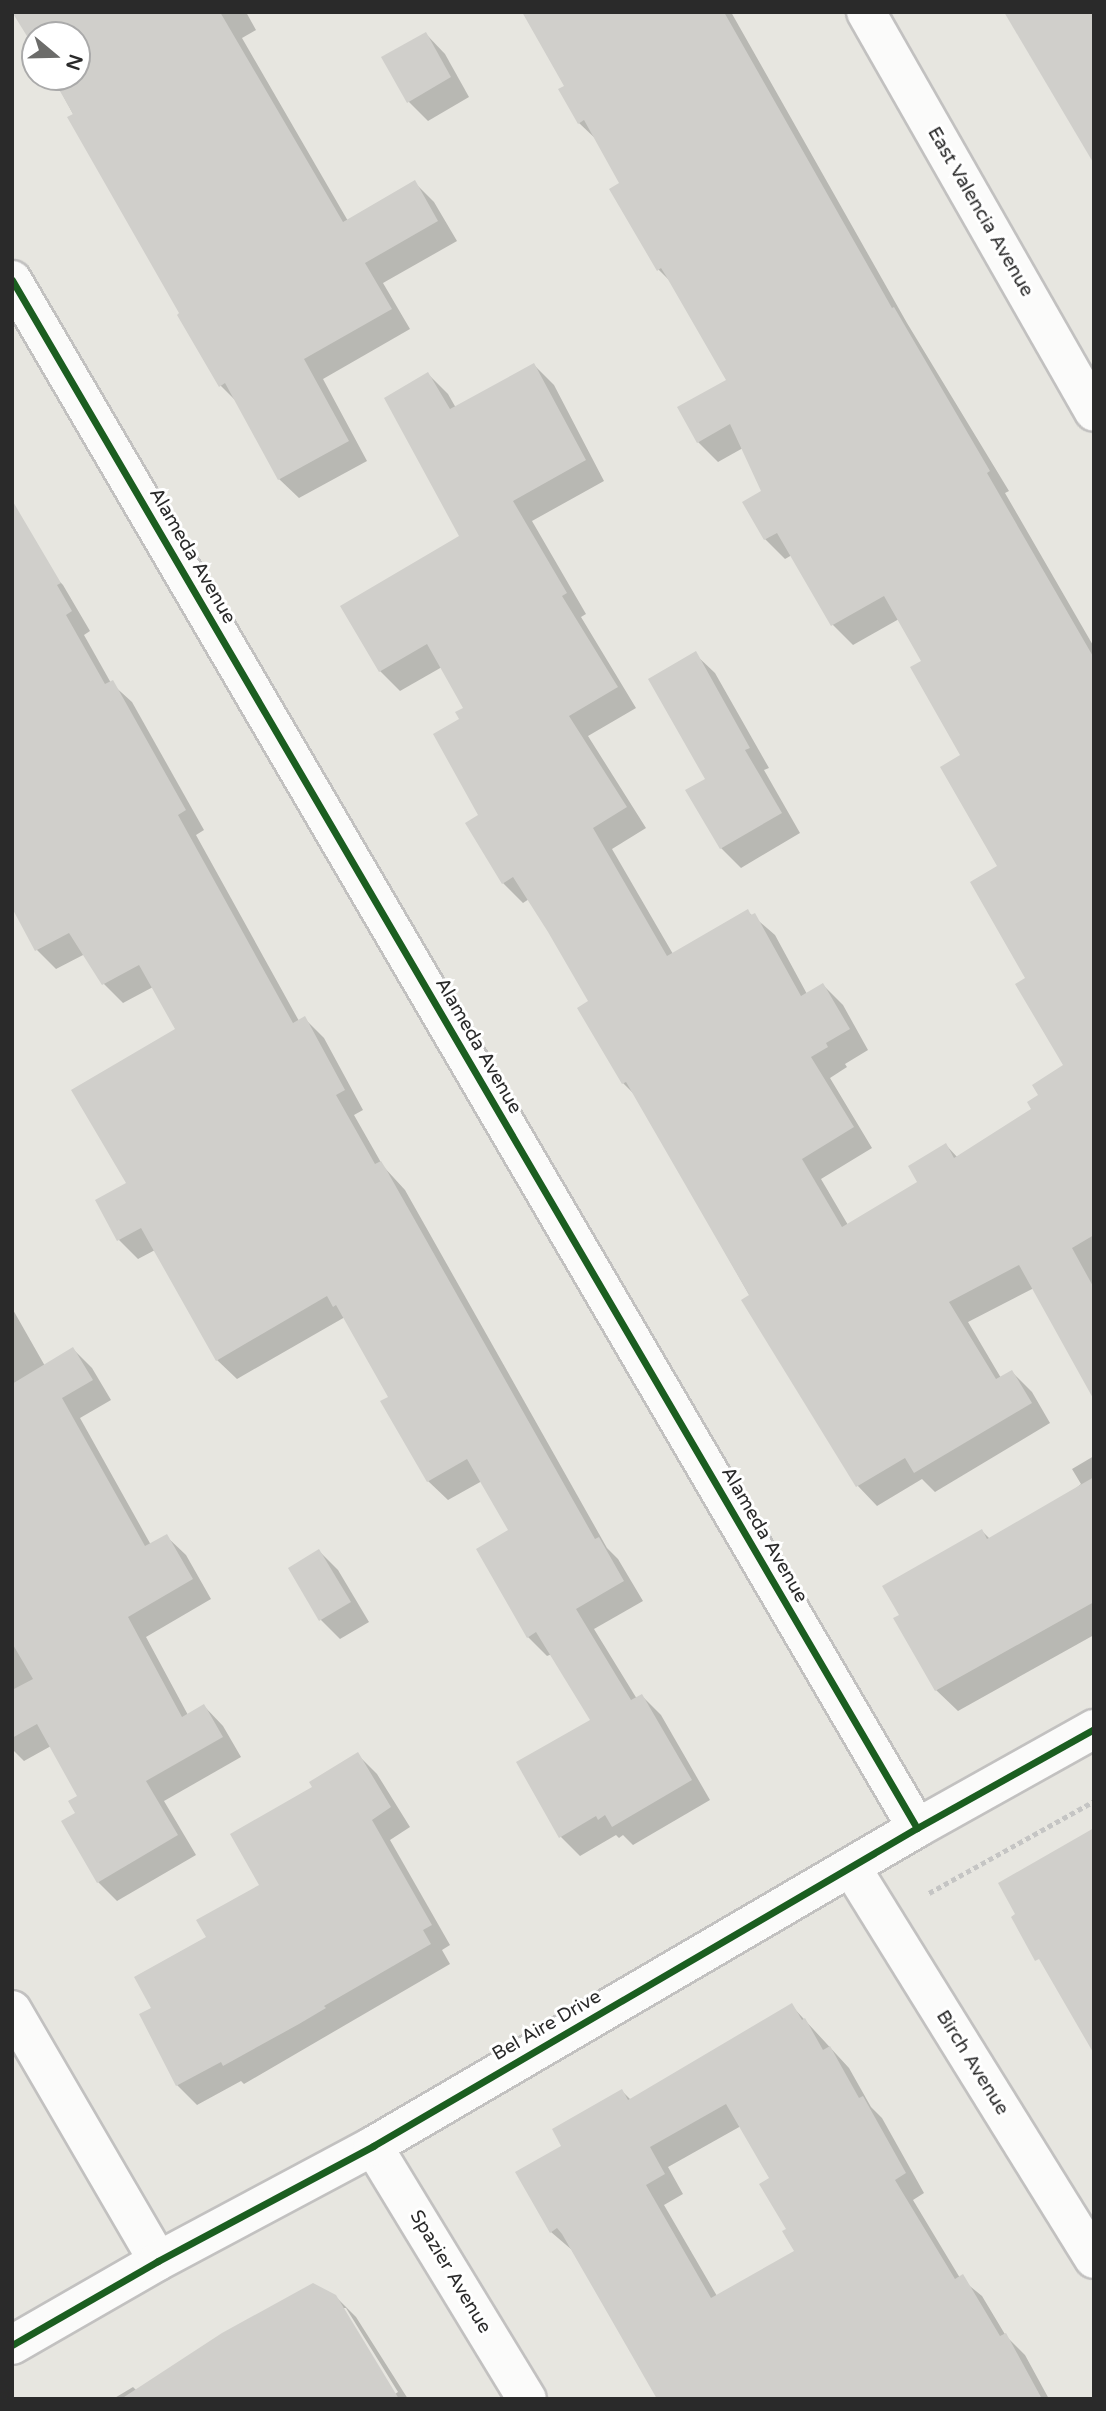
<!DOCTYPE html>
<html>
<head>
<meta charset="utf-8">
<style>
  body { margin:0 }
  #map { position:relative; width:1106px; height:2411px; overflow:hidden; background:#e7e6e0; font-family:"Varela Round",sans-serif }
  div>[style] { position:absolute }
  [style*='--x'] { left:calc(var(--x)*1px); top:calc(var(--y)*1px); width:calc(var(--w)*1px); rotate:calc(var(--a)*1deg) }
  .shadow>* { inset:0; background:#0003 }
  .building>* { inset:0; background:#d0cfcb }
  .path>* { height:4.5px; margin-top:-2.25px; transform-origin:0; background:repeating-linear-gradient(90deg,#c5c5c4 0 5px,transparent 0 8.5px) }
  .roads { filter:drop-shadow(2px 0 #c2c1c0) drop-shadow(-2px 0 #c2c1c0) drop-shadow(0 2px #c2c1c0) drop-shadow(0 -2px #c2c1c0) }
  .minor>* { height:38px; margin:-19px; padding:0 19px; transform-origin:19px; border-radius:19px; background:#fbfbfa }
  .tertiary>* { height:38px; margin:-19px; padding:0 19px; transform-origin:19px; border-radius:19px; background:#fbfbfa }
  .cycleway>* { height:7px; margin:-3.5px; padding:0 3.5px; transform-origin:3.5px; border-radius:3.5px; background:#1b5e20 }
  span { translate:-50% -50%; white-space:nowrap; text-align:center; line-height:1.15; -webkit-text-stroke:6px #fff; paint-order:stroke }
  .street-label { font-size:19px; color:#2a2a2a }
  .frame { position:absolute; inset:0; border:14px solid #2a2a2a; pointer-events:none }
  .north { position:absolute; left:21px; top:21px; width:70px; height:70px; box-sizing:border-box; background:#fff; border:2px solid #aaa; border-radius:50%; rotate:109deg; font-size:19px; font-weight:700; line-height:28px; text-align:center; color:#2a2a2a }
  .north::after { content:''; display:block; margin:auto; width:24px; height:32px; background:#6c6c6a; clip-path:polygon(50% 0,100% 100%,50% 72%,0 100%) }
</style>
</head>
<body>
<div id="map">
  <div class="shadow">
    <div style="clip-path:polygon(14px 12px,246px 12px,256px 30px,242px 38px,348px 221px,415px 183px,434px 202px,457px 241px,383px 283px,410px 329px,323px 379px,367px 461px,299px 498px,279px 479px,239px 404px,220px 385px,53px 77px,77px 77px,77px 35px,35px 35px,35px 48px)"></div>
    <div style="clip-path:polygon(524px 12px,731px 12px,907px 323px,1009px 491px,1005px 493px,1094px 647px,1094px 1375px,1034px 1288px,968px 1322px,1001px 1378px,1012px 1372px,1032px 1392px,1050px 1423px,935px 1492px,922px 1479px,877px 1506px,857px 1485px,637px 1097px,623px 1083px,591px 1002px,529px 899px,523px 903px,503px 883px,480px 816px,461px 720px,465px 708px,442px 667px,400px 691px,380px 671px,461px 537px,428px 374px,448px 394px,456px 408px,534px 365px,554px 385px,604px 481px,532px 521px,586px 614px,581px 617px,636px 708px,588px 736px,646px 828px,612px 849px,673px 954px,747px 911px,775px 935px,807px 994px,823px 985px,843px 1005px,868px 1050px,845px 1064px,847px 1067px,830px 1078px,872px 1148px,821px 1179px,848px 1225px,919px 1182px,946px 1145px,958px 1158px,1034px 1109px,1040px 1095px,1066px 1066px,1028px 979px,999px 867px,963px 756px,923px 662px,899px 619px,853px 645px,833px 625px,792px 555px,785px 559px,765px 539px,763px 492px,743px 448px,718px 462px,698px 442px,729px 381px,673px 284px,658px 269px,622px 184px,599px 142px,579px 123px,566px 87px)"></div>
    <div style="clip-path:polygon(426px 34px,445px 54px,469px 97px,428px 121px,408px 101px)"></div>
    <div style="clip-path:polygon(44px 565px,63px 585px,90px 631px,84px 635px,111px 683px,132px 702px,204px 830px,196px 835px,299px 1021px,304px 1018px,324px 1038px,363px 1110px,354px 1115px,383px 1166px,405px 1190px,607px 1548px,618px 1559px,643px 1601px,594px 1629px,637px 1699px,642px 1696px,661px 1715px,710px 1800px,633px 1845px,623px 1835px,619px 1838px,616px 1835px,580px 1856px,561px 1837px,592px 1720px,552px 1654px,547px 1656px,528px 1637px,510px 1531px,482px 1481px,448px 1500px,428px 1481px,390px 1397px,345px 1317px,237px 1379px,217px 1360px,155px 1250px,138px 1259px,119px 1240px,128px 1183px,177px 1030px,153px 987px,123px 1003px,104px 984px,85px 954px,56px 969px,37px 950px)"></div>
    <div style="clip-path:polygon(695px 654px,715px 673px,769px 768px,764px 770px,800px 833px,741px 868px,721px 848px,707px 779px)"></div>
    <div style="clip-path:polygon(12px 1308px,45px 1366px,73px 1349px,92px 1368px,111px 1400px,80px 1418px,151px 1545px,166px 1536px,186px 1555px,211px 1599px,146px 1637px,188px 1715px,204px 1706px,223px 1726px,241px 1757px,164px 1801px,196px 1855px,117px 1901px,98px 1882px,77px 1813px,79px 1796px,51px 1746px,24px 1761px,12px 1749px)"></div>
    <div style="clip-path:polygon(1094px 1456px,1094px 1635px,958px 1711px,936px 1690px,982px 1531px,990px 1539px,1069px 1494px,1081px 1484px,1072px 1469px)"></div>
    <div style="clip-path:polygon(319px 1551px,338px 1570px,369px 1622px,340px 1639px,321px 1620px)"></div>
    <div style="clip-path:polygon(357px 1754px,377px 1774px,410px 1827px,390px 1840px,450px 1945px,442px 1950px,450px 1964px,244px 2084px,241px 2081px,197px 2105px,177px 2085px,142px 2015px,153px 2008px,209px 1938px,261px 1886px,314px 1788px)"></div>
    <div style="clip-path:polygon(evenodd,791px 2005px,849px 2068px,871px 2107px,882px 2118px,924px 2193px,913px 2200px,960px 2278px,982px 2296px,1006px 2336px,1025px 2355px,1049px 2399px,659px 2399px,572px 2250px,551px 2232px,563px 2146px,622px 2091px,631px 2100px,791px 2005px,741px 2126px,772px 2178px,796px 2252px,717px 2296px,664px 2205px,683px 2194px,668px 2167px,741px 2126px)"></div>
    <div style="clip-path:polygon(evenodd,335px 2296px,356px 2317px,408px 2399px,113px 2399px,133px 2387px,137px 2391px,335px 2296px,342px 2308px,346px 2308px,398px 2392px,395px 2394px,342px 2308px)"></div>
  </div>
  <div class="building">
    <div style="clip-path:polygon(12px 12px,220px 12px,343px 222px,415px 180px,438px 221px,365px 263px,392px 309px,304px 359px,349px 441px,278px 480px,225px 383px,219px 387px,177px 315px,179px 313px,67px 117px,73px 114px,52px 77px,77px 77px,77px 35px,35px 35px,35px 49px)"></div>
    <div style="clip-path:polygon(522px 12px,724px 12px,892px 308px,894px 307px,990px 471px,987px 473px,1094px 658px,1094px 1235px,1072px 1248px,1094px 1288px,1094px 1400px,1019px 1265px,949px 1302px,996px 1379px,1012px 1370px,1032px 1403px,914px 1473px,905px 1458px,856px 1487px,741px 1300px,749px 1295px,626px 1082px,622px 1084px,577px 1008px,588px 1001px,548px 932px,513px 877px,502px 884px,465px 823px,478px 815px,433px 734px,459px 719px,455px 712px,463px 708px,427px 644px,379px 672px,340px 606px,459px 536px,384px 398px,428px 372px,450px 409px,534px 363px,586px 460px,513px 501px,567px 593px,562px 596px,618px 687px,569px 716px,627px 807px,593px 828px,667px 956px,748px 909px,751px 915px,755px 913px,801px 996px,823px 983px,850px 1029px,826px 1043px,828px 1047px,811px 1057px,854px 1127px,802px 1159px,842px 1227px,917px 1182px,908px 1166px,946px 1143px,954px 1158px,1031px 1109px,1027px 1102px,1038px 1095px,1032px 1085px,1063px 1065px,1015px 984px,1025px 978px,970px 882px,997px 866px,940px 767px,960px 755px,910px 667px,921px 661px,884px 596px,831px 626px,777px 533px,764px 540px,742px 502px,761px 491px,730px 424px,697px 443px,677px 407px,726px 380px,666px 276px,661px 268px,657px 271px,609px 189px,619px 183px,584px 120px,578px 124px,558px 89px,564px 86px)"></div>
    <div style="clip-path:polygon(1004px 12px,1094px 12px,1094px 164px)"></div>
    <div style="clip-path:polygon(426px 32px,451px 77px,407px 103px,381px 57px)"></div>
    <div style="clip-path:polygon(12px 500px,61px 583px,57px 585px,72px 611px,66px 615px,105px 684px,113px 680px,186px 810px,178px 815px,293px 1023px,305px 1016px,345px 1090px,336px 1095px,375px 1164px,381px 1161px,386px 1169px,595px 1539px,599px 1537px,624px 1581px,576px 1609px,631px 1700px,642px 1694px,692px 1780px,612px 1827px,605px 1815px,598px 1820px,596px 1816px,559px 1838px,516px 1762px,590px 1720px,536px 1632px,527px 1638px,476px 1549px,508px 1530px,467px 1459px,427px 1482px,380px 1401px,388px 1397px,336px 1305px,333px 1307px,327px 1296px,216px 1361px,141px 1228px,117px 1241px,95px 1200px,126px 1183px,71px 1090px,175px 1029px,139px 965px,102px 985px,69px 933px,35px 951px,12px 908px)"></div>
    <div style="clip-path:polygon(696px 651px,750px 748px,745px 750px,782px 813px,720px 849px,685px 790px,705px 779px,648px 679px)"></div>
    <div style="clip-path:polygon(73px 1347px,93px 1380px,62px 1398px,145px 1546px,167px 1534px,193px 1579px,128px 1617px,182px 1717px,204px 1704px,223px 1737px,146px 1781px,178px 1835px,97px 1883px,61px 1821px,75px 1813px,68px 1801px,77px 1796px,37px 1724px,12px 1738px,12px 1690px,33px 1679px,12px 1643px,12px 1384px)"></div>
    <div style="clip-path:polygon(1094px 1477px,1094px 1602px,935px 1691px,893px 1618px,899px 1615px,882px 1586px,982px 1529px,987px 1539px)"></div>
    <div style="clip-path:polygon(319px 1549px,351px 1602px,319px 1621px,288px 1568px)"></div>
    <div style="clip-path:polygon(358px 1752px,391px 1807px,372px 1820px,432px 1925px,423px 1930px,431px 1944px,324px 2006px,326px 2008px,299px 2024px,223px 2066px,221px 2062px,176px 2086px,139px 2014px,151px 2008px,134px 1977px,206px 1937px,196px 1920px,259px 1885px,230px 1834px,312px 1787px,309px 1782px)"></div>
    <div style="clip-path:polygon(1094px 1828px,1094px 2054px,1039px 1959px,1035px 1961px,1011px 1917px,1015px 1914px,998px 1883px)"></div>
    <div style="clip-path:polygon(evenodd,792px 2003px,802px 2020px,805px 2018px,823px 2050px,830px 2046px,859px 2098px,863px 2096px,906px 2173px,895px 2180px,955px 2279px,963px 2274px,1000px 2336px,1006px 2333px,1042px 2399px,657px 2399px,562px 2234px,557px 2228px,550px 2233px,515px 2172px,561px 2146px,552px 2129px,622px 2089px,628px 2100px,792px 2003px,726px 2104px,769px 2178px,759px 2184px,786px 2229px,782px 2231px,794px 2251px,711px 2298px,646px 2185px,665px 2174px,650px 2147px,726px 2104px)"></div>
    <div style="clip-path:polygon(313px 2283px,336px 2295px,399px 2399px,121px 2399px,222px 2333px)"></div>
  </div>
  <div class="path">
    <div style="--x:929;--y:1893;--w:189;--a:-29.1"></div>
  </div>
  <div class="roads">
    <div class="minor">
      <div style="--x:866;--y:12;--w:460;--a:60.3"></div>
      <div style="--x:851;--y:1867;--w:461;--a:58.2"></div>
      <div style="--x:12;--y:2010;--w:290;--a:59.8"></div>
      <div style="--x:373;--y:2146;--w:296;--a:58.7"></div>
      <div style="--x:12;--y:2345;--w:168;--a:-29.9"></div>
      <div style="--x:158;--y:2261;--w:244;--a:-28.1"></div>
      <div style="--x:373;--y:2146;--w:630;--a:-30.31"></div>
      <div style="--x:917;--y:1828;--w:203;--a:-29.2"></div>
    </div>
    <div class="tertiary">
      <div style="--x:12;--y:280;--w:1793;--a:59.69"></div>
    </div>
  </div>
  <div class="cycleway">
    <div style="--x:12;--y:280;--w:1793;--a:59.69"></div>
    <div style="--x:12;--y:2345;--w:168;--a:-29.9"></div>
    <div style="--x:158;--y:2261;--w:244;--a:-28.1"></div>
    <div style="--x:373;--y:2146;--w:630;--a:-30.31"></div>
    <div style="--x:917;--y:1828;--w:203;--a:-29.2"></div>
  </div>
  <div class="street-label">
    <span style="left:980px;top:212px;rotate:60deg">East Valencia Avenue</span>
    <span style="left:192px;top:556px;rotate:60deg">Alameda Avenue</span>
    <span style="left:478px;top:1046px;rotate:60deg">Alameda Avenue</span>
    <span style="left:764px;top:1535px;rotate:60deg">Alameda Avenue</span>
    <span style="left:547px;top:2026px;rotate:-30deg">Bel Aire Drive</span>
    <span style="left:972px;top:2063px;rotate:58deg">Birch Avenue</span>
    <span style="left:450px;top:2272px;rotate:59deg">Spazier Avenue</span>
  </div>
  <div class="frame"></div>
  <div class="north">N</div>
</div>
</body>
</html>
